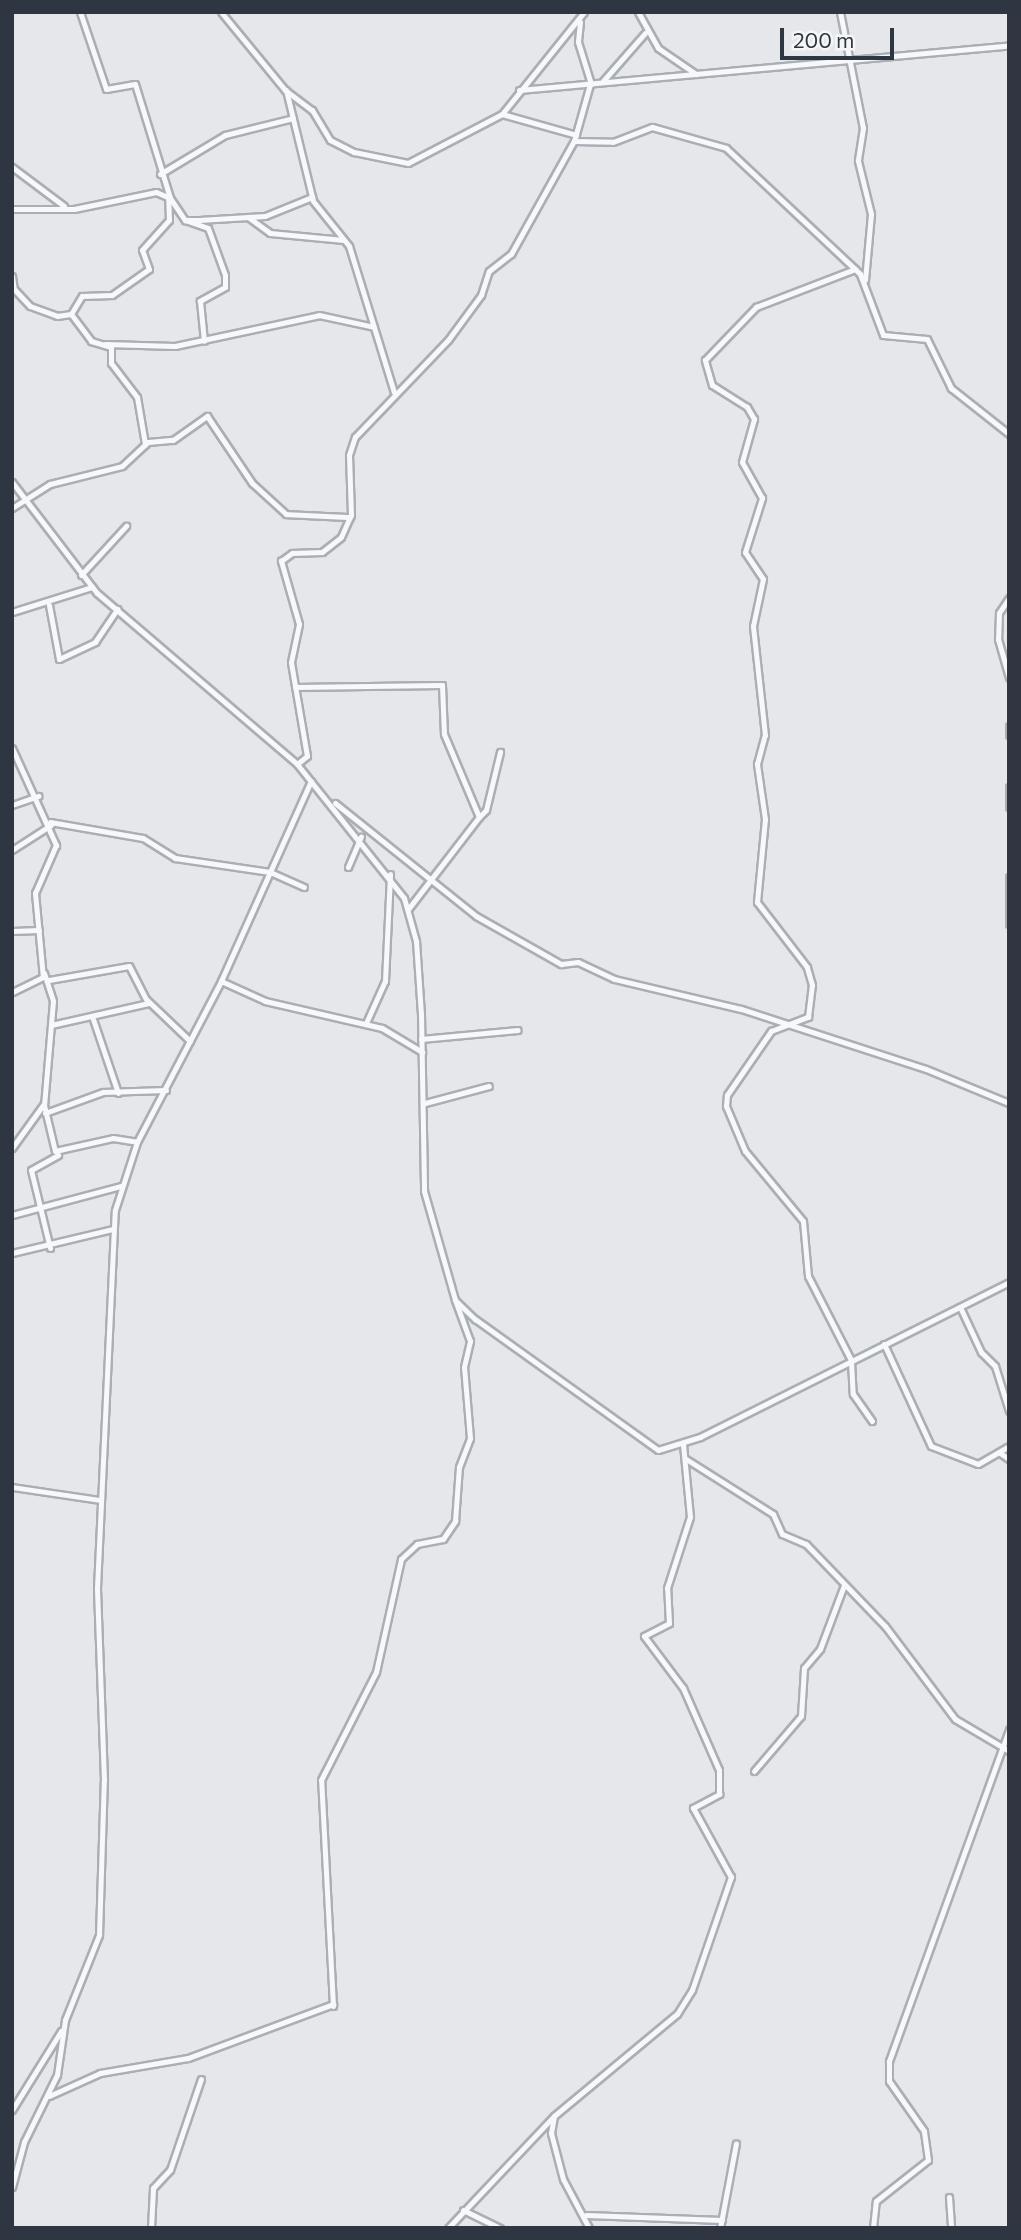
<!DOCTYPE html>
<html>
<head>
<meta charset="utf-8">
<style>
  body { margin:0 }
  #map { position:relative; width:1021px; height:2240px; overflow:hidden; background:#e5e7eb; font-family:Commissioner,sans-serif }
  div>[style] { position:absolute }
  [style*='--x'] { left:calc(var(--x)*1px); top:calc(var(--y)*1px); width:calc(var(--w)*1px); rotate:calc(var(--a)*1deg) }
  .roads { filter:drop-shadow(2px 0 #aaaeb5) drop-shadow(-2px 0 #aaaeb5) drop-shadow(0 2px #aaaeb5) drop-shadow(0 -2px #aaaeb5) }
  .minor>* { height:5px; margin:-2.5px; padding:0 2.5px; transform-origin:2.5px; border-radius:2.5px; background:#f7f8fa }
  span { translate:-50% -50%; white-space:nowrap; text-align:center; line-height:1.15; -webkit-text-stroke:7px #f5f6f8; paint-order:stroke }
  .frame { position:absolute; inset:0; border:14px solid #2e3642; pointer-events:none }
  .scale { position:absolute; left:780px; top:28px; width:114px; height:32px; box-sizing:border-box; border:4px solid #2e3642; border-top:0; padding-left:9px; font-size:21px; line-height:24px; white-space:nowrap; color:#2e3642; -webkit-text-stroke:5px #f5f6f8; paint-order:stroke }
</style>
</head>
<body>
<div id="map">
  <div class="roads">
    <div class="minor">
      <div style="--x:80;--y:12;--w:81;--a:71.3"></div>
      <div style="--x:106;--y:89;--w:29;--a:-10"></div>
      <div style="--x:135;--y:84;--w:119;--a:72.9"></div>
      <div style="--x:221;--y:12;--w:101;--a:50.6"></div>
      <div style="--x:285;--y:90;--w:34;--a:37"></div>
      <div style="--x:312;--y:110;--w:35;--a:59"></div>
      <div style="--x:330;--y:140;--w:27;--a:27"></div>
      <div style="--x:354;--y:152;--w:55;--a:11.5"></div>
      <div style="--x:408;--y:163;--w:106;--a:-27.5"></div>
      <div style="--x:502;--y:114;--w:131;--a:-51.2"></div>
      <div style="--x:638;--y:12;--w:41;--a:60.9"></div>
      <div style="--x:658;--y:48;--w:46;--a:34.4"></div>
      <div style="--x:840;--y:12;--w:118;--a:78.8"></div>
      <div style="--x:863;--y:128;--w:33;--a:99"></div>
      <div style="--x:858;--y:161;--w:55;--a:76.2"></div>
      <div style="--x:871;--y:214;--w:66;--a:95.2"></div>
      <div style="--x:580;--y:22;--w:20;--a:96"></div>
      <div style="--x:578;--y:42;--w:44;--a:72.8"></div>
      <div style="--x:603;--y:81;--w:64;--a:-48.8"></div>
      <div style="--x:286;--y:90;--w:114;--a:76.3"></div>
      <div style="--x:313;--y:201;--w:58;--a:51.3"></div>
      <div style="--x:349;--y:246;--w:153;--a:72.9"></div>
      <div style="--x:519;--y:90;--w:492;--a:-5.2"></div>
      <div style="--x:502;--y:114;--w:77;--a:15.8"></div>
      <div style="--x:574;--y:141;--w:39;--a:1"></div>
      <div style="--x:613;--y:142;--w:42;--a:-21"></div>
      <div style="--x:652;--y:127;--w:77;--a:15.8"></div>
      <div style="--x:726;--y:148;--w:184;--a:43.2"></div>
      <div style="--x:860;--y:274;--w:65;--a:69.3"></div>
      <div style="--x:883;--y:335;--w:44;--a:5.2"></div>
      <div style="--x:927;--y:339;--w:55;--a:63.9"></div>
      <div style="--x:951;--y:388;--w:74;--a:38.4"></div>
      <div style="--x:12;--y:167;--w:65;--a:36.9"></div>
      <div style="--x:160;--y:174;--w:76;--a:-31"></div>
      <div style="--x:225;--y:135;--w:70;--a:-14"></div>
      <div style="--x:12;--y:209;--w:62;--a:0"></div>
      <div style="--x:74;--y:209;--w:84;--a:-11.7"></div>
      <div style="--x:156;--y:192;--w:15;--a:23"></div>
      <div style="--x:170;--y:198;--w:27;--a:56"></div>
      <div style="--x:185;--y:220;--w:14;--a:0"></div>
      <div style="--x:199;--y:220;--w:66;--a:-3.5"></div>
      <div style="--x:265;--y:216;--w:51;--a:-22"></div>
      <div style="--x:248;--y:217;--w:27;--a:36"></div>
      <div style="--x:270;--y:233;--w:74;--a:5.4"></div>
      <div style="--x:185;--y:220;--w:24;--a:19"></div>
      <div style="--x:208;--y:228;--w:50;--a:70.1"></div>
      <div style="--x:225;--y:275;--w:12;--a:90"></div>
      <div style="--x:225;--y:287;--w:29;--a:151"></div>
      <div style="--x:200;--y:301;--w:40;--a:84.3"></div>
      <div style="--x:12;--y:276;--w:14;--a:82"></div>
      <div style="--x:14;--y:289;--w:23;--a:47"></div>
      <div style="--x:30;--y:306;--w:29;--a:20"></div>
      <div style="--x:57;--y:316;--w:14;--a:-8"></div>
      <div style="--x:71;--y:314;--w:21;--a:-59"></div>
      <div style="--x:82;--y:296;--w:30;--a:-2"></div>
      <div style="--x:112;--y:295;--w:45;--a:-35.1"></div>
      <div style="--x:149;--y:269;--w:20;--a:-110"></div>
      <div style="--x:142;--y:250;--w:40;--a:-48"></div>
      <div style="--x:169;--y:220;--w:23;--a:-92"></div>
      <div style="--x:71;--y:314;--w:34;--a:53"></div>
      <div style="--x:91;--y:341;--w:21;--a:17"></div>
      <div style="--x:111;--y:347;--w:16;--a:90"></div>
      <div style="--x:111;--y:363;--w:43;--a:52.6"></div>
      <div style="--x:137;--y:397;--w:48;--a:80.3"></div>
      <div style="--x:105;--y:344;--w:70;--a:1.6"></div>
      <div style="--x:175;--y:346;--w:147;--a:-12.1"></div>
      <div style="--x:319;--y:315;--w:56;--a:12.3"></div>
      <div style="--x:12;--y:482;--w:140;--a:52.6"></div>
      <div style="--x:97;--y:593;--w:263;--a:40.5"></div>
      <div style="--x:297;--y:764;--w:171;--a:51.4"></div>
      <div style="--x:404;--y:898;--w:45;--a:74.4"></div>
      <div style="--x:416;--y:941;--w:73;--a:86.1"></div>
      <div style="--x:421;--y:1014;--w:177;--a:89"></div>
      <div style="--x:424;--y:1191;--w:113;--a:74.1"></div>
      <div style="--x:455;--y:1300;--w:28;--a:44"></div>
      <div style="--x:475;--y:1319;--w:225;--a:35.6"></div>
      <div style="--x:658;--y:1450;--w:44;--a:-17.2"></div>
      <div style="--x:700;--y:1437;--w:346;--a:-26.6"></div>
      <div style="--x:12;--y:508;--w:45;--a:-32.3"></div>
      <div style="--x:50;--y:484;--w:74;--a:-14"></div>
      <div style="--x:122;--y:466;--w:35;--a:-43"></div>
      <div style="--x:148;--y:442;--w:25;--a:-5"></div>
      <div style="--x:173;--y:440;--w:42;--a:-35.2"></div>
      <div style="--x:207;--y:416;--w:81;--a:56.1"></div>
      <div style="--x:252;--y:483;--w:46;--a:42.4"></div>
      <div style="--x:286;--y:514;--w:64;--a:2.7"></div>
      <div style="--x:81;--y:575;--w:67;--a:-47.4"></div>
      <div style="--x:1009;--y:598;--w:18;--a:124"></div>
      <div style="--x:999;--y:613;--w:26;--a:92"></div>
      <div style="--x:998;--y:639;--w:40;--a:74"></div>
      <div style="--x:49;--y:605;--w:55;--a:79.5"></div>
      <div style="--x:59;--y:659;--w:40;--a:-25"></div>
      <div style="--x:95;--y:642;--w:40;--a:-56"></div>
      <div style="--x:12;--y:612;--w:84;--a:-17.4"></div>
      <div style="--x:295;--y:687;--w:147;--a:-0.8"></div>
      <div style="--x:442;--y:685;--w:49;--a:87.7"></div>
      <div style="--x:444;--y:734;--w:90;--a:67.1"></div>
      <div style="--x:479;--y:817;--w:115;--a:127.6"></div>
      <div style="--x:1009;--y:726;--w:9;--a:90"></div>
      <div style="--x:12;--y:748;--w:107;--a:65.6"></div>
      <div style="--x:56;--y:845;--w:52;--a:113.6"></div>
      <div style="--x:35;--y:893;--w:84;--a:84.6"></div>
      <div style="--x:43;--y:977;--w:34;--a:154"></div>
      <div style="--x:297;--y:764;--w:13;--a:-39"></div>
      <div style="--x:307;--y:756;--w:95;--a:-99.7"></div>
      <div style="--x:291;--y:662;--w:39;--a:-78"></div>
      <div style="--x:299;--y:624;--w:66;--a:-105.9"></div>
      <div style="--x:281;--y:561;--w:14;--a:-36"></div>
      <div style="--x:292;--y:553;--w:30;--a:-2"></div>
      <div style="--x:322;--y:552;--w:24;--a:-38"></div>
      <div style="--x:341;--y:537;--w:24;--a:-66"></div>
      <div style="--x:351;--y:515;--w:60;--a:-91.9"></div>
      <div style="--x:349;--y:455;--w:19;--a:-72"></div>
      <div style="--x:355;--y:437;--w:134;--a:-46.2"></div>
      <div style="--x:448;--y:340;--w:56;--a:-53.7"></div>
      <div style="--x:481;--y:295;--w:25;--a:-72"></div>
      <div style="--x:489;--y:271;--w:28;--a:-38"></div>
      <div style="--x:511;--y:254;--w:129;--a:-60.9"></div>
      <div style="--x:574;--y:141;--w:59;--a:-74.3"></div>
      <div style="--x:1009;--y:787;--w:20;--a:90"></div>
      <div style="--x:335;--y:803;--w:181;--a:38.7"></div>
      <div style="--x:476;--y:916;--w:98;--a:29.5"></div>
      <div style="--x:561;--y:964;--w:17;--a:-7"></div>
      <div style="--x:578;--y:962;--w:40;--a:25"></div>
      <div style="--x:614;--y:979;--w:130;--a:13.3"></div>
      <div style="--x:741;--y:1009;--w:194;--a:18"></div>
      <div style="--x:926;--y:1069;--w:90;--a:22.3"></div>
      <div style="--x:12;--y:805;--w:28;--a:-19"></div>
      <div style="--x:479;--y:817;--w:10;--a:-45"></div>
      <div style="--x:486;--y:810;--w:60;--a:-76.4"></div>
      <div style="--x:50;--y:822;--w:94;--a:9.8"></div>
      <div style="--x:143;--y:838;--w:38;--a:32"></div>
      <div style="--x:175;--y:858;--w:96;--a:8.4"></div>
      <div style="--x:270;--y:872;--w:37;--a:24"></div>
      <div style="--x:12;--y:850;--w:46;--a:-32.7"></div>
      <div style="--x:348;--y:867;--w:33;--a:-67"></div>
      <div style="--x:1009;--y:877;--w:47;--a:90"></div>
      <div style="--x:12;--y:931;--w:27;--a:-2"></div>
      <div style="--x:44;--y:973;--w:29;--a:72"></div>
      <div style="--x:53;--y:1001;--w:104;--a:94.9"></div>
      <div style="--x:44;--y:1105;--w:47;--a:76.6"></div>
      <div style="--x:55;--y:1151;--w:59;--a:-12.6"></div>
      <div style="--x:113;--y:1138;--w:24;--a:9"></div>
      <div style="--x:49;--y:980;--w:81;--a:-9.9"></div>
      <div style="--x:129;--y:966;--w:37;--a:63"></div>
      <div style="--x:146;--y:999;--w:61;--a:43.7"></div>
      <div style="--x:221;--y:981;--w:48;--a:24.4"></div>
      <div style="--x:265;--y:1001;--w:120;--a:13"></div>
      <div style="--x:382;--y:1028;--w:47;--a:31"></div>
      <div style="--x:93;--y:1019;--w:78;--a:71.3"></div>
      <div style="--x:366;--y:1023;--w:46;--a:-65.7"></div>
      <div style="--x:385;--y:981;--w:107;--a:-87.3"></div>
      <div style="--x:51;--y:1025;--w:100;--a:-12.7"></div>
      <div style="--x:421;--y:1039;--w:97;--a:-5.3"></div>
      <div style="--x:425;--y:1103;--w:66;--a:-14.9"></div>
      <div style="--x:45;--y:1113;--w:62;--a:-19.9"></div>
      <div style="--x:103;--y:1092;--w:63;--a:-1.8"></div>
      <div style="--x:12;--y:1148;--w:53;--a:-54.2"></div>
      <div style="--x:12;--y:1215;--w:113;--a:-14.9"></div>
      <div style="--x:50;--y:1248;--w:80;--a:-103.7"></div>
      <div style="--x:31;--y:1170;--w:31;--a:-29"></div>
      <div style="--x:12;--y:1253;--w:104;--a:-13.4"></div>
      <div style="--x:960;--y:1307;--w:50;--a:65"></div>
      <div style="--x:981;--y:1352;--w:20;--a:45"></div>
      <div style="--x:995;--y:1366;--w:47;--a:72.7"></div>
      <div style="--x:884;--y:1344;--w:112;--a:65.3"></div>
      <div style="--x:931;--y:1446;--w:50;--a:21"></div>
      <div style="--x:978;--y:1464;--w:36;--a:-30"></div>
      <div style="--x:851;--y:1360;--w:94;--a:-117.1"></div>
      <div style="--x:808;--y:1276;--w:55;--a:-95.2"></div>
      <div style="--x:803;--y:1221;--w:91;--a:-129.6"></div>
      <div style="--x:745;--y:1151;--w:49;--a:-112.9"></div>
      <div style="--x:726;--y:1106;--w:11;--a:-85"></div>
      <div style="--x:727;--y:1095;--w:78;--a:-55.5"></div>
      <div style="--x:771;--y:1031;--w:40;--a:-21"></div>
      <div style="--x:808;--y:1017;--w:32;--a:-83"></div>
      <div style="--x:812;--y:985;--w:19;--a:-106"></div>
      <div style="--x:807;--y:967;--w:82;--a:-127.6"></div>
      <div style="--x:757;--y:902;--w:83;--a:-84.5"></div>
      <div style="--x:765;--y:819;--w:56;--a:-98.3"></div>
      <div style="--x:757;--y:764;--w:30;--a:-75"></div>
      <div style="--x:765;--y:735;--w:110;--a:-96.3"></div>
      <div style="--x:753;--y:626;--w:48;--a:-78"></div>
      <div style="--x:763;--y:579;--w:32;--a:-124"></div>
      <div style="--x:745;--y:552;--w:57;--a:-72.5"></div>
      <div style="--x:762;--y:498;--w:41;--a:-119.1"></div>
      <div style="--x:742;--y:462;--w:45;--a:-74.4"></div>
      <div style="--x:754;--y:419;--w:14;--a:-120"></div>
      <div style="--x:747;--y:407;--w:41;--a:-147.8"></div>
      <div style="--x:712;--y:385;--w:26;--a:-106"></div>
      <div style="--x:705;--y:360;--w:74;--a:-46.1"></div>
      <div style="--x:756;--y:307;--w:106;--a:-21"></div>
      <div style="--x:851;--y:1361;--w:33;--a:87"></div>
      <div style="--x:853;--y:1394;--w:33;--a:55"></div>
      <div style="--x:1000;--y:1453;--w:11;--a:34"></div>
      <div style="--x:686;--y:1459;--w:103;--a:32.3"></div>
      <div style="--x:773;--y:1514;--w:22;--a:66"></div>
      <div style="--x:782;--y:1534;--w:26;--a:23"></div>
      <div style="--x:806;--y:1544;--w:114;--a:46.1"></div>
      <div style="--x:885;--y:1626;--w:116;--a:53"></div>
      <div style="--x:955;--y:1719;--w:63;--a:30.7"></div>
      <div style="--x:12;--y:1487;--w:89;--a:8.4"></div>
      <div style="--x:754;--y:1771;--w:72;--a:-49.5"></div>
      <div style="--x:801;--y:1716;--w:48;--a:-86.4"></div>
      <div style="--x:804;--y:1668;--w:25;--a:-50"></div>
      <div style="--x:820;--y:1649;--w:68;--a:-69.4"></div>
      <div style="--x:333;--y:2006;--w:226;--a:-93"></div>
      <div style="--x:321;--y:1780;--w:121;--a:-63"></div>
      <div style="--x:376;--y:1672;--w:116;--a:-77.5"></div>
      <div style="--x:401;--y:1559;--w:22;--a:-43"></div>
      <div style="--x:417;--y:1544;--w:26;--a:-11"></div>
      <div style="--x:443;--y:1539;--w:22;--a:-56"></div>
      <div style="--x:455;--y:1521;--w:54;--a:-85.8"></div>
      <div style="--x:459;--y:1467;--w:31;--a:-69"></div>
      <div style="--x:470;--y:1438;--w:71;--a:-94.8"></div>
      <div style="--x:464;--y:1367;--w:27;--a:-77"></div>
      <div style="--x:470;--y:1341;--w:44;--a:-110.1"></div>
      <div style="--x:49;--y:2096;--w:56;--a:-24.3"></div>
      <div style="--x:100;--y:2073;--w:89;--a:-9.7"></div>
      <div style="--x:188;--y:2058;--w:155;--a:-20.4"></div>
      <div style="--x:12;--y:2110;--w:93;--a:-58.2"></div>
      <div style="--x:12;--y:2187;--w:47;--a:-75.1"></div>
      <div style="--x:24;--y:2142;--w:75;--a:-63.8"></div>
      <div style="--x:57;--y:2075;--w:56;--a:-81.7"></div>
      <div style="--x:65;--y:2020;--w:92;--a:-68.2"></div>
      <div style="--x:99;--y:1935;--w:155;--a:-88.2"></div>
      <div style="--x:104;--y:1780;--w:192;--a:-92.1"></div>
      <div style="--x:97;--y:1588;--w:378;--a:-87.3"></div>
      <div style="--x:115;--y:1210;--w:71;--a:-72.1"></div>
      <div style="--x:137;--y:1142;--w:182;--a:-62.4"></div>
      <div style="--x:221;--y:981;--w:219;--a:-65.8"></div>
      <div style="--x:949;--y:2197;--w:31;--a:86"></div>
      <div style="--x:463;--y:2210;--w:41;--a:25.9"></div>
      <div style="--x:586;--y:2215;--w:136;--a:2.1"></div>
      <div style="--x:151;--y:2228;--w:40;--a:-87.1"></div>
      <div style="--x:153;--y:2188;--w:25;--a:-47"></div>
      <div style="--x:170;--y:2170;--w:96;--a:-71.2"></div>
      <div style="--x:448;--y:2228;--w:154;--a:-46.6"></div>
      <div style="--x:589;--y:2228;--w:55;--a:-118"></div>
      <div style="--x:563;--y:2179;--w:48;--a:-104.6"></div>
      <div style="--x:551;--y:2133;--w:17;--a:-80"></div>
      <div style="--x:554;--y:2116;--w:160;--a:-39.7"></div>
      <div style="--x:677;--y:2014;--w:28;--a:-58"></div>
      <div style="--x:692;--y:1990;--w:120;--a:-71"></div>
      <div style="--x:731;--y:1877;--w:79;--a:-118.8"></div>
      <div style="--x:693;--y:1808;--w:30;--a:-28"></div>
      <div style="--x:719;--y:1794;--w:24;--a:-90"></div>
      <div style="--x:719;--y:1770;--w:90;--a:-113.7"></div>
      <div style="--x:683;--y:1688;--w:65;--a:-126.9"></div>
      <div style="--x:644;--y:1636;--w:28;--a:-27"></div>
      <div style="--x:669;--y:1623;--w:35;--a:-93"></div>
      <div style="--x:667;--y:1588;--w:75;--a:-72.1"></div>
      <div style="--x:690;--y:1517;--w:73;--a:-95.5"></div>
      <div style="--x:720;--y:2228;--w:86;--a:-79.3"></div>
      <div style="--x:873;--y:2228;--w:27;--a:-84"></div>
      <div style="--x:876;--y:2201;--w:66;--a:-38.3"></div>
      <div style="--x:928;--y:2160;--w:29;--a:-98"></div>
      <div style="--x:924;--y:2131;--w:61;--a:-125"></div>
      <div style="--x:889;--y:2081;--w:20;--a:-90"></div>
      <div style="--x:889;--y:2061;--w:353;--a:-70.1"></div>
    </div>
  </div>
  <div class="frame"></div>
  <div class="scale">200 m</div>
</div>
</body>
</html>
